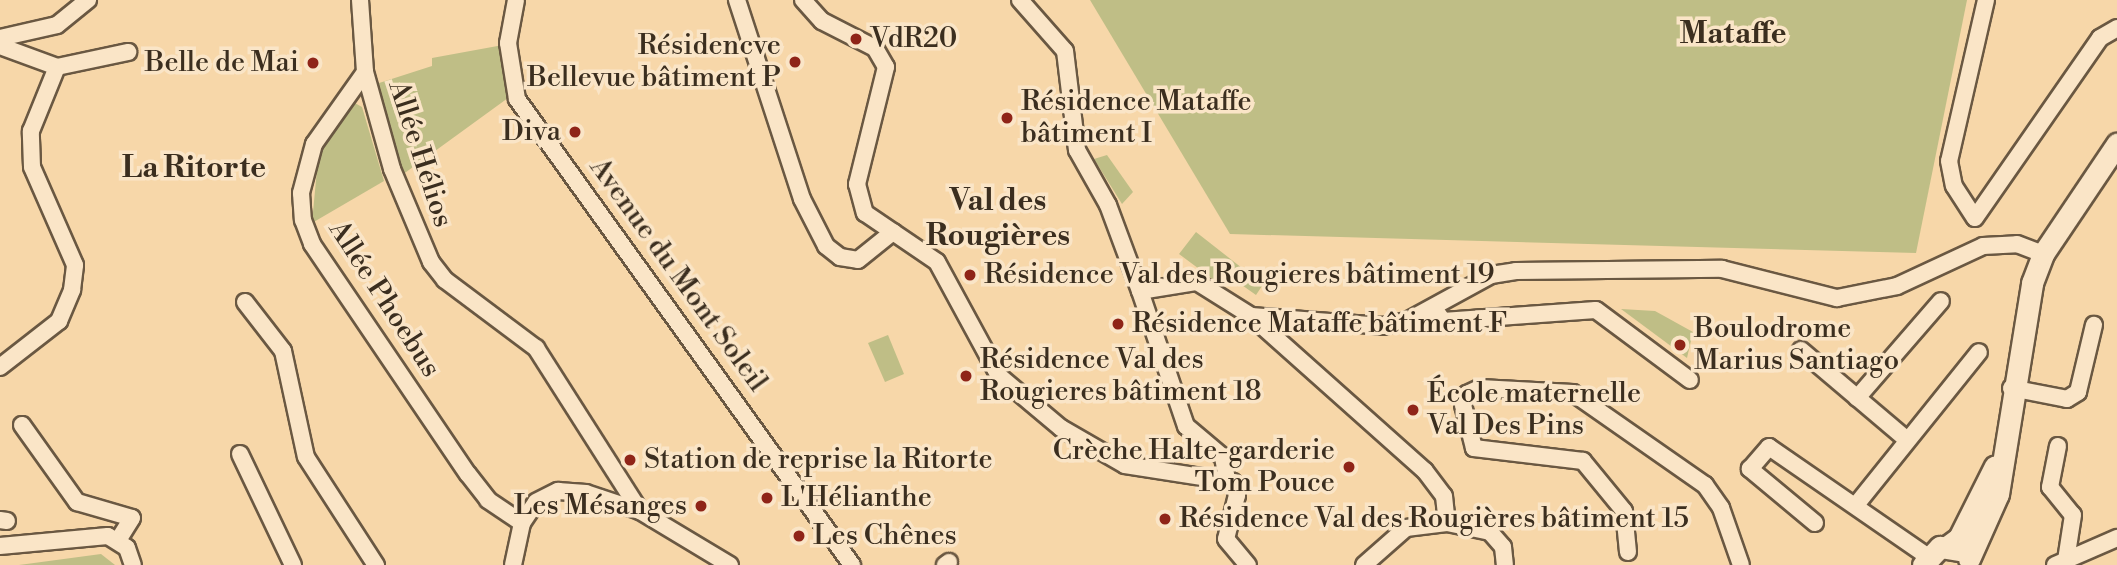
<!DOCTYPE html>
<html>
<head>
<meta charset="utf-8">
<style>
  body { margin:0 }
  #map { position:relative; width:2117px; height:565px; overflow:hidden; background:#f7d7a9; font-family:"Libre Bodoni",serif }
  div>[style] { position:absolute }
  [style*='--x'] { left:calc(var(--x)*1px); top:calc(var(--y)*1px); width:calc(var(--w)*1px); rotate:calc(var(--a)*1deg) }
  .green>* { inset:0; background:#bfbe86 }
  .roads { filter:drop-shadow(2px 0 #6a5842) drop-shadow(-2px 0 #6a5842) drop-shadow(0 2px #6a5842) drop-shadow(0 -2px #6a5842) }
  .street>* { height:16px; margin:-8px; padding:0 8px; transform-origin:8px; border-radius:8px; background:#fae5c7 }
  .secondary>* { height:21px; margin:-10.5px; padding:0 10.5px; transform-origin:10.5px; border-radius:10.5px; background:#fae5c7 }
  .dots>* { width:19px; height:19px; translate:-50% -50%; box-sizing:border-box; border:4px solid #fae5c7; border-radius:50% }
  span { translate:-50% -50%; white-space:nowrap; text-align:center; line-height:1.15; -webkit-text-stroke:7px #fae5c7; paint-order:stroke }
  .poi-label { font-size:28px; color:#3b2e1f }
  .left { translate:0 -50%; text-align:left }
  .right { translate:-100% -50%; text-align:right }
  .street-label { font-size:28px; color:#3b2e1f }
  .neighbourhood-label { font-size:30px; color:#3b2e1f; font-weight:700 }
</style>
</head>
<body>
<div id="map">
  <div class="green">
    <div style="clip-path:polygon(1090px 0,1967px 0,1916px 253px,1230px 234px)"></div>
    <div style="clip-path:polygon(503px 45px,508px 98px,402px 175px,376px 84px,432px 66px,432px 58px)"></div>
    <div style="clip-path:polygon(353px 102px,362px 107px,384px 181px,312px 223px,319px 148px)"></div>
    <div style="clip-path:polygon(1107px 155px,1133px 192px,1122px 204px,1094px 159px)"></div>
    <div style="clip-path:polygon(1196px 232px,1256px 279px,1262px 286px,1256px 295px,1222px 271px,1214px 280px,1179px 254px)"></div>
    <div style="clip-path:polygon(1621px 309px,1655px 311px,1693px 332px,1687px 358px)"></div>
    <div style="clip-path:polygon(888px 335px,904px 374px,885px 382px,868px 343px)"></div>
    <div style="clip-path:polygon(101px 554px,115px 565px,19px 565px)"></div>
  </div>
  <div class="roads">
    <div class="street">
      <div style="--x:360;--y:0;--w:72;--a:86"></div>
      <div style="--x:365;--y:72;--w:88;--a:125.3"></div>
      <div style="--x:314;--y:144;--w:51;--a:104.9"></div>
      <div style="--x:301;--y:193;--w:27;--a:86"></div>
      <div style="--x:303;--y:220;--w:26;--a:69"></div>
      <div style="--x:312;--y:244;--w:278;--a:55.9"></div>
      <div style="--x:468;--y:474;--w:33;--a:52"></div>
      <div style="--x:488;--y:500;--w:41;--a:34.1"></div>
      <div style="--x:516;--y:0;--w:44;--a:100.5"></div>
      <div style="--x:508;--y:43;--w:57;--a:80.9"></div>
      <div style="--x:517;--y:99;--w:574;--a:54.29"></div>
      <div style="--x:737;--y:0;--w:209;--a:71.9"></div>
      <div style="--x:802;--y:199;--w:53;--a:62.9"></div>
      <div style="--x:826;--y:246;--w:18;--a:38"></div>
      <div style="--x:840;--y:257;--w:18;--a:9"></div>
      <div style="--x:858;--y:260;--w:45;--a:-38.7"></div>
      <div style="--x:803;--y:0;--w:28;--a:48"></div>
      <div style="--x:822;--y:21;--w:59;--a:27"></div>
      <div style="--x:875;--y:48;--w:22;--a:60"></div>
      <div style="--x:886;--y:67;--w:121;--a:103.9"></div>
      <div style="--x:857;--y:184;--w:30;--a:75"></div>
      <div style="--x:865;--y:213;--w:87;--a:34.2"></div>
      <div style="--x:937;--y:262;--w:130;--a:61.5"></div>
      <div style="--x:999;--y:376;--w:81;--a:40"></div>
      <div style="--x:1061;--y:428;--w:74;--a:30"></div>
      <div style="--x:1125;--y:465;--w:109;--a:8.9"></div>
      <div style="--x:1233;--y:482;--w:14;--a:73"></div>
      <div style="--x:1237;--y:495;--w:45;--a:104"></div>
      <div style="--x:1226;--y:539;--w:34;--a:50"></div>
      <div style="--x:1020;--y:0;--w:68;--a:48.6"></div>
      <div style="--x:1065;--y:51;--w:100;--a:83.1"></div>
      <div style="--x:1077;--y:150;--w:63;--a:60.6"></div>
      <div style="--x:1108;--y:205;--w:92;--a:69.6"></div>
      <div style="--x:1140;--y:291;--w:58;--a:-9"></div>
      <div style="--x:1197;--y:282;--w:64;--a:32.2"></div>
      <div style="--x:1251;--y:316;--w:233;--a:41.7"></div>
      <div style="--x:1425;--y:471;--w:31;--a:53"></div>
      <div style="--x:1444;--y:496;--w:27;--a:84"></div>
      <div style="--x:1986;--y:0;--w:165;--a:102.9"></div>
      <div style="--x:1949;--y:161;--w:25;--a:79"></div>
      <div style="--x:1954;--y:186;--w:38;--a:57"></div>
      <div style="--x:1975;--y:218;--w:219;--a:-55.2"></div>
      <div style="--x:2100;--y:38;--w:20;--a:-30"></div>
      <div style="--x:0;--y:38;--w:58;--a:-12.8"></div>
      <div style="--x:57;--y:25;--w:40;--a:-39"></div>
      <div style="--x:0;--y:46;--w:61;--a:20.2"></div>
      <div style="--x:57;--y:67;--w:73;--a:-11.9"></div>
      <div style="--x:365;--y:72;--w:101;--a:74.4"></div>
      <div style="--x:392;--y:169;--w:101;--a:67.2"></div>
      <div style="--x:431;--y:262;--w:23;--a:52"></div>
      <div style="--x:445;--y:280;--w:114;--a:36.8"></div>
      <div style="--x:536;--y:348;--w:193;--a:57.5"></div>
      <div style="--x:1140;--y:291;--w:143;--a:71.2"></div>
      <div style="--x:1186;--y:426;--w:48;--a:40"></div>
      <div style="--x:1223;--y:457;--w:22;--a:80"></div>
      <div style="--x:245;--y:302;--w:62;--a:52.2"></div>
      <div style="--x:283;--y:351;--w:108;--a:77.8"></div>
      <div style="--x:306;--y:457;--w:129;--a:57.1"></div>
      <div style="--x:1434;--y:308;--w:16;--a:55"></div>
      <div style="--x:1443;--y:321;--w:153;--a:-4.1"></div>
      <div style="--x:1596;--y:310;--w:117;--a:36.7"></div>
      <div style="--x:1251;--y:316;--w:132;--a:4.3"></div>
      <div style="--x:1383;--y:326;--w:25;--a:-12"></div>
      <div style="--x:1407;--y:321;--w:96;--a:-28.7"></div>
      <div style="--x:1491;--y:275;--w:25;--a:-9"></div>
      <div style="--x:1516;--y:271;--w:206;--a:-0.6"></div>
      <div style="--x:1722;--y:269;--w:119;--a:14.2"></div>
      <div style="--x:1837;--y:298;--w:61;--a:-11.3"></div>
      <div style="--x:1897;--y:286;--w:95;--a:-24.9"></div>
      <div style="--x:1983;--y:246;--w:34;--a:-3"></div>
      <div style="--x:2017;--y:244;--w:28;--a:21"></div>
      <div style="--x:1801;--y:350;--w:138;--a:40.3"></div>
      <div style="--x:0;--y:367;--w:75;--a:-37.9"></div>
      <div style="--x:59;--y:321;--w:34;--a:-67"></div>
      <div style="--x:72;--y:290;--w:25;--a:-83"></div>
      <div style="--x:75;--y:265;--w:107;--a:-113.7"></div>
      <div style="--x:32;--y:167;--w:36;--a:-92"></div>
      <div style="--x:31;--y:131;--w:69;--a:-67.9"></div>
      <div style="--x:2011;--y:388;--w:57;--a:11.1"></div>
      <div style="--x:2067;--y:399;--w:13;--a:-32"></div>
      <div style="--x:2078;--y:392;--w:69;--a:-76.6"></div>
      <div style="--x:1857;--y:398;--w:128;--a:-49.1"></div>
      <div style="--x:22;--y:425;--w:95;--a:54.5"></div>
      <div style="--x:77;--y:502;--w:57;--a:16.2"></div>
      <div style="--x:132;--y:518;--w:25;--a:122"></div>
      <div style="--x:2058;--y:446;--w:42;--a:101"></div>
      <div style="--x:2050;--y:487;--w:36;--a:51"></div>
      <div style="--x:2073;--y:515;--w:46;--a:98.8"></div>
      <div style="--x:240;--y:454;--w:123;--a:64.5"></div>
      <div style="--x:1856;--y:505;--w:196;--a:-51.2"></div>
      <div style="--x:0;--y:520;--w:7;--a:8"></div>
      <div style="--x:1815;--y:523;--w:85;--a:-140.3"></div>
      <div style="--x:1750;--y:469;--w:29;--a:-49"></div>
      <div style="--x:1769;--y:447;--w:192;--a:34.6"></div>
      <div style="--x:0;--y:546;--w:108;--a:-5.3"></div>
      <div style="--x:108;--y:536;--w:22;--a:32"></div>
      <div style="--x:127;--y:548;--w:18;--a:71"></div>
      <div style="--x:1628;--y:552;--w:41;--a:-95.6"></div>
      <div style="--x:1624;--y:511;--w:65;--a:-129.4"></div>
      <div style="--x:1583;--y:461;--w:110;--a:-173.2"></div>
      <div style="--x:1474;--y:448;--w:44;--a:-104.3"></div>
      <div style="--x:1463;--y:405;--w:12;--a:-70"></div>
      <div style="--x:1467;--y:394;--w:14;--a:-25"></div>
      <div style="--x:1480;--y:388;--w:93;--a:3.1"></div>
      <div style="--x:1573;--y:393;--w:161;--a:34.9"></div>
      <div style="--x:1705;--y:485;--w:28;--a:55"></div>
      <div style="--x:1721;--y:508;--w:60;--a:70.7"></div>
      <div style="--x:513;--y:565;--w:43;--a:-77.9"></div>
      <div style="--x:522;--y:523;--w:25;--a:-56"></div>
      <div style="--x:536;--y:502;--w:25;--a:-27"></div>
      <div style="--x:558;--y:491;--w:28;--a:4"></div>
      <div style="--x:586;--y:493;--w:57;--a:18.4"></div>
      <div style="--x:640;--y:511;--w:105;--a:31"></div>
      <div style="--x:945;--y:565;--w:5;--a:-37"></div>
      <div style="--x:1364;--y:565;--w:56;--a:-41.4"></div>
      <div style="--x:1406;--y:528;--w:41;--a:-7"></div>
      <div style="--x:1447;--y:523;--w:44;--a:11.8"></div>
      <div style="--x:1490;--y:532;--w:20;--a:49"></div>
      <div style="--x:1503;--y:547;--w:18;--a:84"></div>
      <div style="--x:2055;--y:565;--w:68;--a:-23.5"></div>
    </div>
    <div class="secondary">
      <div style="--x:1948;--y:546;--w:14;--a:-36"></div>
      <div style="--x:1959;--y:538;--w:80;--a:-63.4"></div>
      <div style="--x:1969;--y:559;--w:71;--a:-66"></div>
      <div style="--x:1998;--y:494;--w:214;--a:-80.8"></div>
      <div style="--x:2032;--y:283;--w:31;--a:-69"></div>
      <div style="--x:2043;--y:254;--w:133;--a:-56.1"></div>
      <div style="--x:1923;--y:565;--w:25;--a:-47"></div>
      <div style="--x:1940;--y:547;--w:20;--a:9"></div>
    </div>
  </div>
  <div class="dots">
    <div style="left:856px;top:39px;background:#8f2418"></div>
    <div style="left:795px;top:62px;background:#8f2418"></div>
    <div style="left:313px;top:63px;background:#8f2418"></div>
    <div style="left:1007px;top:118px;background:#8f2418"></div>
    <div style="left:575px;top:132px;background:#8f2418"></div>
    <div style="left:970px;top:275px;background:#8f2418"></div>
    <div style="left:1118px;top:324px;background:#8f2418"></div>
    <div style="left:1680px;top:345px;background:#8f2418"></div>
    <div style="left:966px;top:376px;background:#8f2418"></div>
    <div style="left:1413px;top:410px;background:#8f2418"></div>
    <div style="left:630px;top:460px;background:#8f2418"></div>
    <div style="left:1349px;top:467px;background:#8f2418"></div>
    <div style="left:767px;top:498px;background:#8f2418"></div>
    <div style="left:701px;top:506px;background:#8f2418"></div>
    <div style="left:1165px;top:519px;background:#8f2418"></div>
    <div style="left:799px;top:536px;background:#8f2418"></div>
  </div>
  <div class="poi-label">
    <span class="left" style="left:870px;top:39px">VdR20</span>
    <span class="right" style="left:781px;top:62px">Résidencve<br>Bellevue bâtiment P</span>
    <span class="right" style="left:299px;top:63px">Belle de Mai</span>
    <span class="left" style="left:1021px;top:118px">Résidence Mataffe<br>bâtiment I</span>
    <span class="right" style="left:561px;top:132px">Diva</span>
    <span class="left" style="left:984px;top:275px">Résidence Val des Rougieres bâtiment 19</span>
    <span class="left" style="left:1132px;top:324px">Résidence Mataffe bâtiment F</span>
    <span class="left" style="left:1694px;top:345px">Boulodrome<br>Marius Santiago</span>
    <span class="left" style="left:980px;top:376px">Résidence Val des<br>Rougieres bâtiment 18</span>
    <span class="left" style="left:1427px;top:410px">École maternelle<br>Val Des Pins</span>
    <span class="right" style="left:1335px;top:467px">Crèche Halte-garderie<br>Tom Pouce</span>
    <span class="left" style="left:644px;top:460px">Station de reprise la Ritorte</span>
    <span class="left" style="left:781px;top:498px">L'Hélianthe</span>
    <span class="right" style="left:687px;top:506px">Les Mésanges</span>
    <span class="left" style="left:1179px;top:519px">Résidence Val des Rougières bâtiment 15</span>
    <span class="left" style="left:813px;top:536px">Les Chênes</span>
  </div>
  <div class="street-label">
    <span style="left:420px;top:154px;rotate:72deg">Allée Hélios</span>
    <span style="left:678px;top:275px;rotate:54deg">Avenue du Mont Soleil</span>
    <span style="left:384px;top:299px;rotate:57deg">Allée Phoebus</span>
  </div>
  <div class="neighbourhood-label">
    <span style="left:1733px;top:34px">Mataffe</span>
    <span style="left:194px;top:168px">La Ritorte</span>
    <span style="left:998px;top:218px">Val des<br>Rougières</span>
  </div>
</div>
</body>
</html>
